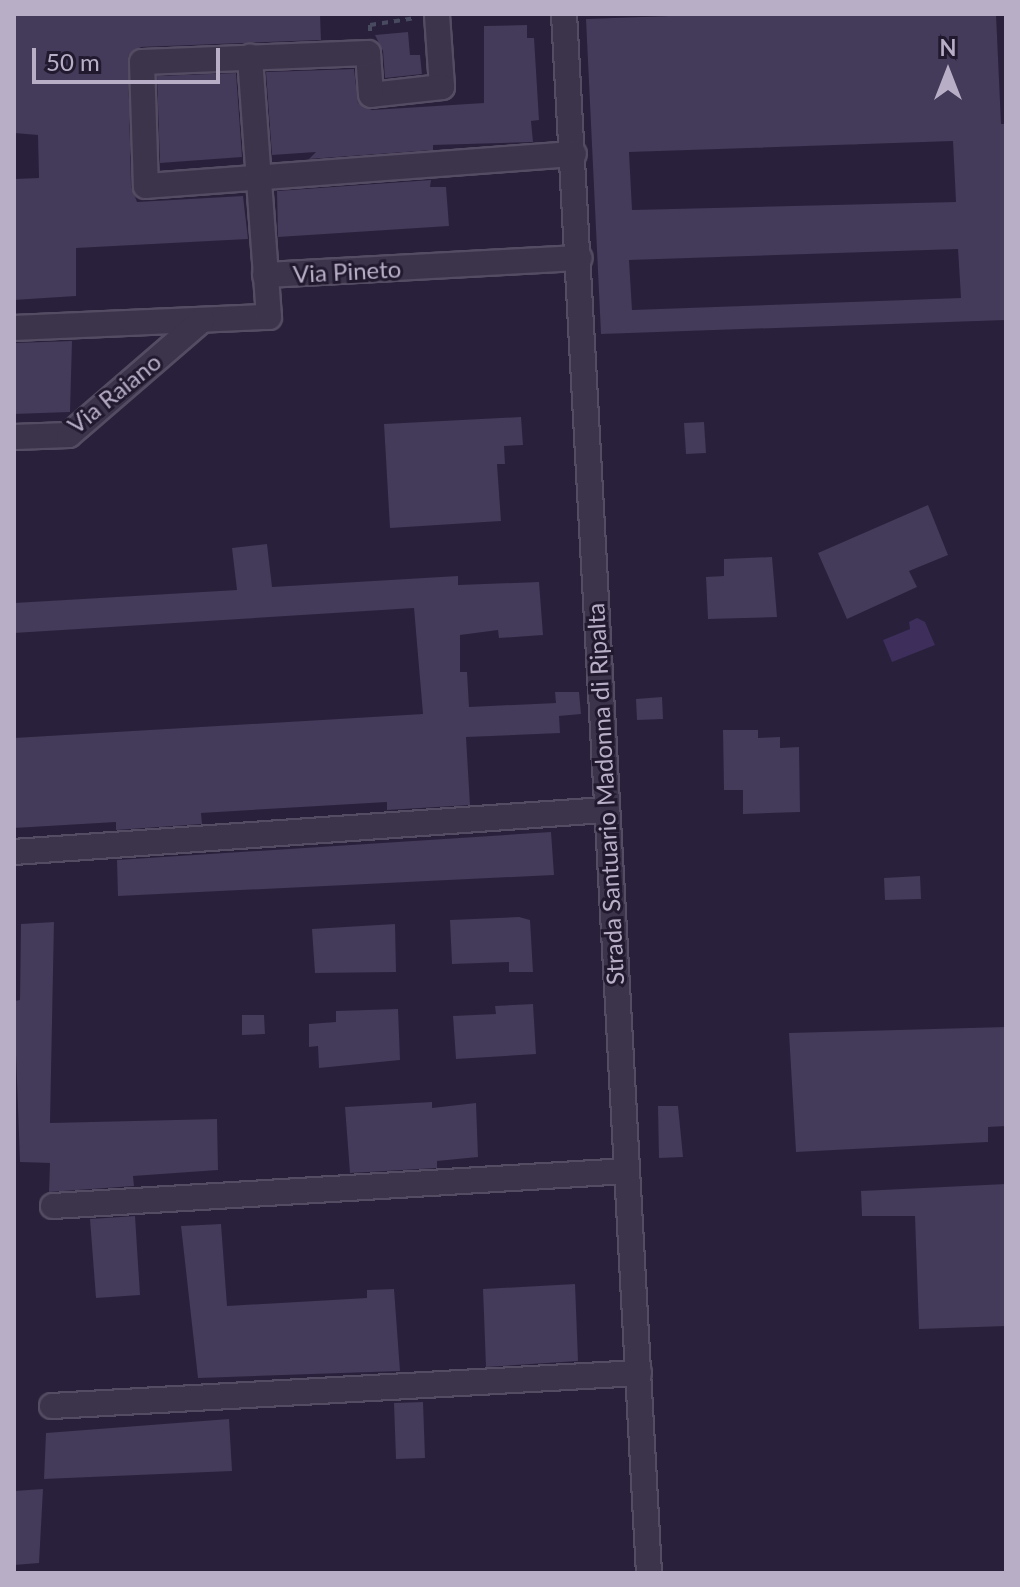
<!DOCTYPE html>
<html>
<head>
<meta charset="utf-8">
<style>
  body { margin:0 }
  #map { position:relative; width:1020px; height:1587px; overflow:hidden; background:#29203b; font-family:Lato,sans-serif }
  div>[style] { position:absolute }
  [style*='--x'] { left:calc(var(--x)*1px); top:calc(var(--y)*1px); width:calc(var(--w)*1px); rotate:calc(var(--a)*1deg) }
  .water>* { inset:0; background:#3d2e5c }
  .building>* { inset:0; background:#443a59 }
  .path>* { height:4px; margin-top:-2px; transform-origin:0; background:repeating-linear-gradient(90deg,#484a60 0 6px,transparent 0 12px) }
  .roads { filter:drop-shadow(2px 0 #544c62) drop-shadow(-2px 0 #544c62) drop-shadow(0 2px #544c62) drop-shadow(0 -2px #544c62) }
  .minor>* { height:24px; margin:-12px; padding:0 12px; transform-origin:12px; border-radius:12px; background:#3c344b }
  span { translate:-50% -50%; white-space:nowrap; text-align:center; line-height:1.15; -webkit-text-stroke:6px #211a2f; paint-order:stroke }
  .street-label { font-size:24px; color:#b8afc7 }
  .frame { position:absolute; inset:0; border:16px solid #b8afc7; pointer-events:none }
  .north { position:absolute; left:908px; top:32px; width:80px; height:80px; -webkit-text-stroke:6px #211a2f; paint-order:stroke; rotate:0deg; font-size:22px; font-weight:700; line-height:32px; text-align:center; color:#b8afc7 }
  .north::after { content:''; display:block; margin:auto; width:28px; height:36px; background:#b8afc7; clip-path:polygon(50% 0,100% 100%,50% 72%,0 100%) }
  .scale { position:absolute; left:32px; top:48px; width:188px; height:36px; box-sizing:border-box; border:4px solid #b8afc7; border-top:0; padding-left:10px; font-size:24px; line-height:28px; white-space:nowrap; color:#b8afc7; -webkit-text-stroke:6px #211a2f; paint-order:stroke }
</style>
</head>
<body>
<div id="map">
  <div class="water">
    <div style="clip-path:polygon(917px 618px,925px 622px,935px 645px,892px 662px,883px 640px,910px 629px,909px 622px)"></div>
  </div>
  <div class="building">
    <div style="clip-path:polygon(14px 14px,320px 14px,321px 40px,141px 47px,128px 56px,131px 186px,137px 202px,243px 196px,248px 239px,76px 248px,76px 296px,14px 300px,14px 179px,39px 178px,38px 135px,14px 133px)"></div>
    <div style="clip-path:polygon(evenodd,726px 14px,996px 14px,1001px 124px,1006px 124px,1006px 320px,601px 334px,586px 19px,726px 14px,953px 141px,956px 202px,632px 210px,629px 152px,953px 141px,726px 14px,958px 249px,961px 298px,632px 310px,629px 260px,958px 249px)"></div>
    <div style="clip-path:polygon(527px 25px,527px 38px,534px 38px,539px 120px,531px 121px,533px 142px,433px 145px,433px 150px,309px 159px,316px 152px,272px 155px,266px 72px,354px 69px,358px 103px,372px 110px,484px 103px,484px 26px)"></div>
    <div style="clip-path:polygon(408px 32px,410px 55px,420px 55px,422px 74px,385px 78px,383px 51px,375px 35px)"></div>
    <div style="clip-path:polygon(236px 73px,242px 157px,160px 163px,157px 76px)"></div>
    <div style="clip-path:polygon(431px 180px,430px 187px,446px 187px,449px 226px,278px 237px,277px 191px)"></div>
    <div style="clip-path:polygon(72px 341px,70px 412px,14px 414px,14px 343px)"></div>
    <div style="clip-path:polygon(521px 417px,523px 445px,504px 446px,505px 464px,497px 464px,501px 521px,390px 528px,384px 424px)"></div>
    <div style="clip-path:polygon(704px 422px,706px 453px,686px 454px,684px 423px)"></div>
    <div style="clip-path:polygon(928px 505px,948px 555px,909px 571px,917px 587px,847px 619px,818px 553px)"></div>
    <div style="clip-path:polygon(267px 544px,272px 587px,458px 576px,458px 585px,539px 582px,543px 635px,499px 638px,498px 630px,460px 635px,460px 672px,467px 672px,469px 707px,556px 703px,555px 692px,579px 692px,581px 714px,559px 716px,560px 733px,466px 737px,470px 805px,387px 810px,387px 802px,201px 813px,202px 824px,116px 830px,116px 822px,14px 828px,14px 738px,423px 714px,414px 608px,14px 633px,14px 603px,237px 590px,232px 548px)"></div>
    <div style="clip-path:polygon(772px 557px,777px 617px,708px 619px,706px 577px,724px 576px,724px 559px)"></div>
    <div style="clip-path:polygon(662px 697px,663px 719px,637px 720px,636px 699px)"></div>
    <div style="clip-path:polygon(723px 730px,758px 730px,758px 738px,780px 737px,780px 748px,799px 747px,800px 812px,743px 814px,743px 790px,724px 790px)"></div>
    <div style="clip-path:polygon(551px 832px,554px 875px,118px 896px,117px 860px)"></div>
    <div style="clip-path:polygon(920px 876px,921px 899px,885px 900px,884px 878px)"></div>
    <div style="clip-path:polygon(519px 917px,530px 920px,533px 972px,509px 972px,509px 962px,452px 964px,450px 920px)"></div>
    <div style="clip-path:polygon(54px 922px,50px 1123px,217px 1119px,218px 1170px,133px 1176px,134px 1186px,49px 1192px,50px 1163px,20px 1162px,14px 1001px,20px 1000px,21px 924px)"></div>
    <div style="clip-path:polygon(395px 924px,396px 972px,315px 973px,312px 929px)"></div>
    <div style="clip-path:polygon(533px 1004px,536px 1054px,456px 1059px,453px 1016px,496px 1014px,495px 1006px)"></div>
    <div style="clip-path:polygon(398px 1009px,400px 1060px,319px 1068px,318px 1046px,309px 1047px,309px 1024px,336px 1022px,336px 1011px)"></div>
    <div style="clip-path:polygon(242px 1015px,264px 1015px,265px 1034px,242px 1035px)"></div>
    <div style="clip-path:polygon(1006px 1027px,1006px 1126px,988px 1127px,988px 1142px,796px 1152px,789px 1033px)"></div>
    <div style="clip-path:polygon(432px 1102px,432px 1108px,476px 1103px,478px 1157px,437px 1161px,437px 1168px,350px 1173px,345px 1107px)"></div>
    <div style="clip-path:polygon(658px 1106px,678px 1106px,683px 1157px,659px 1158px)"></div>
    <div style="clip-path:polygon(1006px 1184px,1006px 1326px,919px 1329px,915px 1216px,862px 1216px,861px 1191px)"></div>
    <div style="clip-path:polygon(135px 1216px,140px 1295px,96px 1298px,90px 1219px)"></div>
    <div style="clip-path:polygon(221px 1224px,227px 1306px,367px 1298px,367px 1290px,394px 1289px,400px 1371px,198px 1378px,181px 1226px)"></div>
    <div style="clip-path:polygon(575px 1284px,578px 1361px,486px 1367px,483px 1289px)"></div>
    <div style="clip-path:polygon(423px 1402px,425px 1458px,396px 1459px,394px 1403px)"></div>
    <div style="clip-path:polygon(229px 1419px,232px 1471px,44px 1479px,46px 1433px)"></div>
    <div style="clip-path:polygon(43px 1489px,39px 1563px,14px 1565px,14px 1491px)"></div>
  </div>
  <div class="path">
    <div style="--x:370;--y:31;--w:6;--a:-90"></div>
    <div style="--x:370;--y:25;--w:46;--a:-8.8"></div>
  </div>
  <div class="roads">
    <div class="minor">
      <div style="--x:564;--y:14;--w:1561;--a:86.88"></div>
      <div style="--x:437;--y:15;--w:72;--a:86"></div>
      <div style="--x:442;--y:87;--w:71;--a:173.6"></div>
      <div style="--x:371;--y:95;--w:42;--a:-94.1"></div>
      <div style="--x:368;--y:53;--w:226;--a:177.7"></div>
      <div style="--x:142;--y:62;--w:124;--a:88.2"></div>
      <div style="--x:146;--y:186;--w:429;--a:-4.3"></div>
      <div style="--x:265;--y:275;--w:315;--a:-3.1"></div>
      <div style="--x:14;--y:328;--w:255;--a:-2.5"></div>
      <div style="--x:269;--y:317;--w:261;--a:-94.2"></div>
      <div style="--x:14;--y:437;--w:55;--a:-2.1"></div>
      <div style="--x:69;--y:435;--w:176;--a:-40.8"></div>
      <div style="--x:14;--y:852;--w:591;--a:-4.07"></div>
      <div style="--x:53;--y:1206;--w:575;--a:-3.49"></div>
      <div style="--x:52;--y:1406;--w:588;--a:-3.22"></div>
    </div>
  </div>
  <div class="street-label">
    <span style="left:347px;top:271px;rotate:-3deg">Via Pineto</span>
    <span style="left:114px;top:393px;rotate:-39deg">Via Raiano</span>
    <span style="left:605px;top:794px;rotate:-93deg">Strada Santuario Madonna di Ripalta</span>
  </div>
  <div class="frame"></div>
  <div class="north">N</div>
  <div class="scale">50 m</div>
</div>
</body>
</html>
